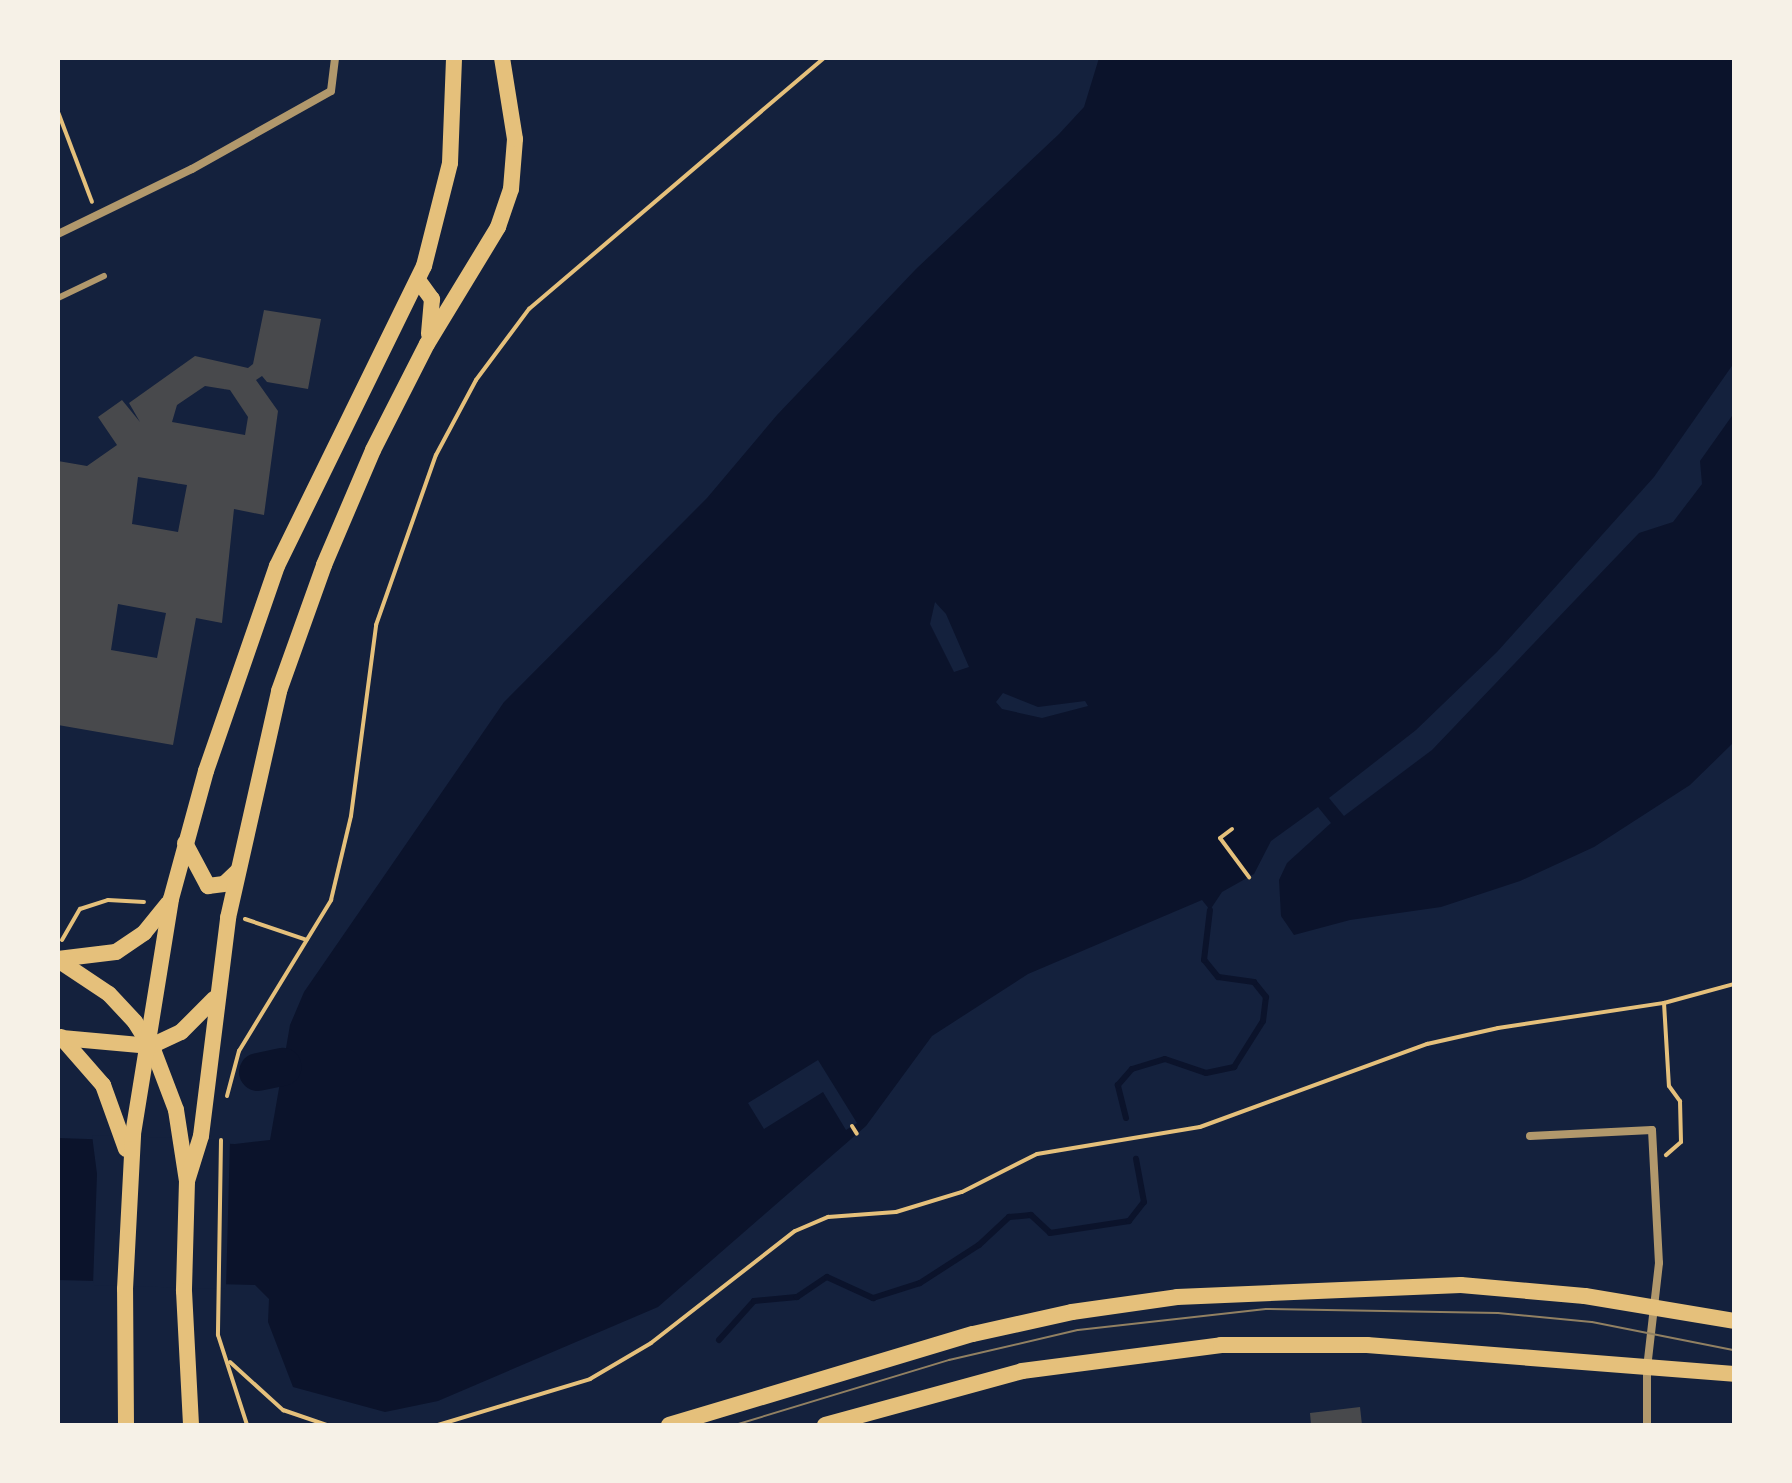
<!DOCTYPE html>
<html>
<head>
<meta charset="utf-8">
<style>
  body { margin:0 }
  #map { position:relative; width:1792px; height:1483px; overflow:hidden; background:#14213d; font-family:"Work Sans",sans-serif }
  div>[style] { position:absolute }
  [style*='--x'] { left:calc(var(--x)*1px); top:calc(var(--y)*1px); width:calc(var(--w)*1px); rotate:calc(var(--a)*1deg) }
  .water>* { inset:0; background:#0b132b }
  .pier>* { inset:0; background:#14213d }
  .stream>* { height:6px; margin:-3px; padding:0 3px; transform-origin:3px; border-radius:3px; background:#0b132b }
  .river>* { height:38px; margin:-19px; padding:0 19px; transform-origin:19px; border-radius:19px; background:#0b132b }
  .building>* { inset:0; background:#48494c }
  .path>* { height:4px; margin:-2px; padding:0 2px; transform-origin:2px; border-radius:2px; background:#e5c07b }
  .service>* { height:6px; margin:-3px; padding:0 3px; transform-origin:3px; border-radius:3px; background:#b1986c }
  .minor>* { height:8px; margin:-4px; padding:0 4px; transform-origin:4px; border-radius:4px; background:#b1986c }
  .secondary>* { height:16px; margin:-8px; padding:0 8px; transform-origin:8px; border-radius:8px; background:#e5c07b }
  .tram>* { height:2px; margin:-1px; padding:0 1px; transform-origin:1px; border-radius:1px; background:#918062 }
  span { translate:-50% -50%; white-space:nowrap; text-align:center; line-height:1.15; -webkit-text-stroke:7px #f6f1e7; paint-order:stroke }
  .frame { position:absolute; inset:0; border:60px solid #f6f1e7; pointer-events:none }
</style>
</head>
<body>
<div id="map">
  <div class="water">
    <div style="clip-path:polygon(evenodd,1099px 58px,1734px 58px,1734px 363px,1654px 477px,1497px 652px,1416px 730px,1329px 798px,1344px 816px,1432px 750px,1639px 533px,1673px 522px,1702px 484px,1700px 461px,1734px 413px,1734px 742px,1690px 785px,1594px 847px,1520px 881px,1441px 907px,1350px 920px,1294px 935px,1281px 916px,1279px 880px,1287px 863px,1331px 823px,1318px 807px,1271px 841px,1254px 874px,1222px 892px,1210px 910px,1202px 900px,1028px 974px,932px 1036px,866px 1126px,658px 1307px,438px 1401px,385px 1412px,293px 1387px,268px 1322px,269px 1299px,255px 1285px,58px 1280px,58px 1138px,235px 1144px,270px 1140px,290px 1025px,304px 992px,504px 702px,707px 498px,777px 415px,916px 269px,1059px 134px,1084px 107px,1099px 58px,935px 602px,946px 614px,969px 667px,954px 672px,930px 624px,935px 602px,1099px 58px,1003px 693px,1038px 707px,1085px 701px,1088px 706px,1042px 718px,1002px 709px,996px 702px,1003px 693px)"></div>
  </div>
  <div class="pier">
    <div style="clip-path:polygon(818px 1060px,857px 1123px,846px 1130px,823px 1092px,764px 1129px,748px 1103px)"></div>
    <div style="clip-path:polygon(92px 1135px,230px 1140px,226px 1289px,93px 1285px,97px 1174px)"></div>
  </div>
  <div class="stream">
    <div style="--x:1126;--y:1118;--w:34;--a:-104"></div>
    <div style="--x:1118;--y:1085;--w:21;--a:-49"></div>
    <div style="--x:1132;--y:1069;--w:34;--a:-17"></div>
    <div style="--x:1165;--y:1059;--w:43;--a:18.9"></div>
    <div style="--x:1206;--y:1073;--w:29;--a:-12"></div>
    <div style="--x:1234;--y:1067;--w:54;--a:-57.8"></div>
    <div style="--x:1263;--y:1021;--w:24;--a:-83"></div>
    <div style="--x:1266;--y:997;--w:19;--a:-129"></div>
    <div style="--x:1254;--y:982;--w:36;--a:-172"></div>
    <div style="--x:1218;--y:977;--w:22;--a:-129"></div>
    <div style="--x:1204;--y:960;--w:50;--a:-83.2"></div>
    <div style="--x:719;--y:1340;--w:52;--a:-48.1"></div>
    <div style="--x:754;--y:1301;--w:43;--a:-5.3"></div>
    <div style="--x:797;--y:1297;--w:36;--a:-34"></div>
    <div style="--x:827;--y:1277;--w:51;--a:24.5"></div>
    <div style="--x:873;--y:1298;--w:49;--a:-17.7"></div>
    <div style="--x:920;--y:1283;--w:70;--a:-32.8"></div>
    <div style="--x:979;--y:1245;--w:41;--a:-43"></div>
    <div style="--x:1009;--y:1217;--w:22;--a:-5"></div>
    <div style="--x:1031;--y:1215;--w:26;--a:43"></div>
    <div style="--x:1050;--y:1233;--w:80;--a:-8.6"></div>
    <div style="--x:1129;--y:1221;--w:24;--a:-52"></div>
    <div style="--x:1144;--y:1202;--w:44;--a:-100.5"></div>
  </div>
  <div class="river">
    <div style="--x:258;--y:1072;--w:25;--a:-12"></div>
  </div>
  <div class="building">
    <div style="clip-path:polygon(evenodd,264px 310px,321px 319px,308px 389px,267px 382px,262px 376px,256px 380px,278px 411px,264px 515px,234px 509px,222px 623px,196px 618px,173px 745px,58px 725px,58px 461px,87px 466px,117px 445px,98px 417px,122px 400px,140px 422px,129px 403px,195px 356px,248px 368px,253px 364px,264px 310px,205px 386px,230px 390px,248px 417px,245px 435px,172px 422px,177px 405px,205px 386px,264px 310px,138px 477px,187px 485px,178px 532px,132px 524px,138px 477px,264px 310px,118px 604px,166px 613px,157px 658px,111px 650px,118px 604px)"></div>
    <div style="clip-path:polygon(1360px 1407px,1362px 1425px,1311px 1425px,1310px 1413px)"></div>
  </div>
  <div class="path">
    <div style="--x:58;--y:112;--w:96;--a:69.3"></div>
    <div style="--x:1232;--y:829;--w:15;--a:143"></div>
    <div style="--x:1220;--y:838;--w:49;--a:53.4"></div>
    <div style="--x:245;--y:919;--w:65;--a:18.7"></div>
    <div style="--x:62;--y:940;--w:36;--a:-60"></div>
    <div style="--x:80;--y:909;--w:29;--a:-18"></div>
    <div style="--x:108;--y:900;--w:36;--a:3"></div>
    <div style="--x:1664;--y:1003;--w:83;--a:86.6"></div>
    <div style="--x:1669;--y:1086;--w:19;--a:54"></div>
    <div style="--x:1680;--y:1101;--w:41;--a:88.6"></div>
    <div style="--x:1681;--y:1142;--w:20;--a:139"></div>
    <div style="--x:227;--y:1096;--w:47;--a:-75.1"></div>
    <div style="--x:239;--y:1051;--w:177;--a:-58.6"></div>
    <div style="--x:331;--y:900;--w:86;--a:-76.6"></div>
    <div style="--x:351;--y:816;--w:193;--a:-82.5"></div>
    <div style="--x:376;--y:625;--w:180;--a:-70.6"></div>
    <div style="--x:436;--y:455;--w:85;--a:-61.9"></div>
    <div style="--x:476;--y:380;--w:89;--a:-53.3"></div>
    <div style="--x:529;--y:309;--w:387;--a:-40.4"></div>
    <div style="--x:852;--y:1126;--w:9;--a:58"></div>
    <div style="--x:221;--y:1140;--w:195;--a:90.9"></div>
    <div style="--x:218;--y:1335;--w:95;--a:72.1"></div>
    <div style="--x:230;--y:1362;--w:72;--a:42.2"></div>
    <div style="--x:283;--y:1410;--w:46;--a:18.8"></div>
    <div style="--x:438;--y:1425;--w:159;--a:-16.8"></div>
    <div style="--x:590;--y:1379;--w:71;--a:-30.5"></div>
    <div style="--x:651;--y:1343;--w:182;--a:-37.9"></div>
    <div style="--x:795;--y:1231;--w:36;--a:-23"></div>
    <div style="--x:828;--y:1217;--w:68;--a:-4.2"></div>
    <div style="--x:896;--y:1212;--w:69;--a:-16.9"></div>
    <div style="--x:962;--y:1192;--w:84;--a:-26.9"></div>
    <div style="--x:1037;--y:1154;--w:165;--a:-9.4"></div>
    <div style="--x:1200;--y:1127;--w:242;--a:-20.1"></div>
    <div style="--x:1427;--y:1044;--w:73;--a:-12.7"></div>
    <div style="--x:1498;--y:1028;--w:168;--a:-8.6"></div>
    <div style="--x:1664;--y:1003;--w:73;--a:-15.2"></div>
  </div>
  <div class="service">
    <div style="--x:58;--y:298;--w:51;--a:-25.6"></div>
  </div>
  <div class="minor">
    <div style="--x:58;--y:234;--w:149;--a:-25.9"></div>
    <div style="--x:192;--y:169;--w:159;--a:-29.3"></div>
    <div style="--x:331;--y:91;--w:33;--a:-83"></div>
    <div style="--x:1530;--y:1136;--w:122;--a:-2.8"></div>
    <div style="--x:1652;--y:1130;--w:133;--a:87"></div>
    <div style="--x:1659;--y:1263;--w:106;--a:96.5"></div>
    <div style="--x:1647;--y:1368;--w:57;--a:90"></div>
  </div>
  <div class="secondary">
    <div style="--x:418;--y:280;--w:24;--a:54"></div>
    <div style="--x:432;--y:299;--w:35;--a:95"></div>
    <div style="--x:185;--y:843;--w:49;--a:61.9"></div>
    <div style="--x:208;--y:886;--w:16;--a:-7"></div>
    <div style="--x:224;--y:884;--w:18;--a:-43"></div>
    <div style="--x:58;--y:959;--w:58;--a:-6.9"></div>
    <div style="--x:116;--y:952;--w:34;--a:-34"></div>
    <div style="--x:144;--y:933;--w:38;--a:-51"></div>
    <div style="--x:58;--y:960;--w:61;--a:33.7"></div>
    <div style="--x:109;--y:994;--w:38;--a:47"></div>
    <div style="--x:135;--y:1022;--w:36;--a:58"></div>
    <div style="--x:154;--y:1052;--w:62;--a:69.2"></div>
    <div style="--x:176;--y:1110;--w:72;--a:81.2"></div>
    <div style="--x:187;--y:1181;--w:110;--a:91.6"></div>
    <div style="--x:184;--y:1291;--w:134;--a:87"></div>
    <div style="--x:61;--y:1037;--w:64;--a:48.8"></div>
    <div style="--x:103;--y:1085;--w:68;--a:70.2"></div>
    <div style="--x:62;--y:1038;--w:89;--a:5.1"></div>
    <div style="--x:151;--y:1046;--w:33;--a:-25"></div>
    <div style="--x:181;--y:1032;--w:47;--a:-45"></div>
    <div style="--x:187;--y:1181;--w:47;--a:-72.7"></div>
    <div style="--x:201;--y:1136;--w:220;--a:-82.9"></div>
    <div style="--x:228;--y:918;--w:233;--a:-77.3"></div>
    <div style="--x:279;--y:691;--w:134;--a:-70.3"></div>
    <div style="--x:324;--y:565;--w:125;--a:-66.9"></div>
    <div style="--x:373;--y:450;--w:119;--a:-63"></div>
    <div style="--x:427;--y:344;--w:137;--a:-58.7"></div>
    <div style="--x:498;--y:227;--w:40;--a:-71.1"></div>
    <div style="--x:511;--y:189;--w:50;--a:-85.4"></div>
    <div style="--x:515;--y:139;--w:82;--a:-99.1"></div>
    <div style="--x:126;--y:1425;--w:136;--a:-90.4"></div>
    <div style="--x:125;--y:1289;--w:155;--a:-87"></div>
    <div style="--x:133;--y:1134;--w:238;--a:-80.8"></div>
    <div style="--x:171;--y:899;--w:133;--a:-74.7"></div>
    <div style="--x:206;--y:771;--w:217;--a:-70.9"></div>
    <div style="--x:277;--y:566;--w:334;--a:-63.9"></div>
    <div style="--x:424;--y:266;--w:106;--a:-75.8"></div>
    <div style="--x:450;--y:163;--w:105;--a:-87.8"></div>
    <div style="--x:669;--y:1425;--w:317;--a:-16.7"></div>
    <div style="--x:973;--y:1334;--w:101;--a:-12.5"></div>
    <div style="--x:1072;--y:1312;--w:106;--a:-8.1"></div>
    <div style="--x:1177;--y:1297;--w:284;--a:-2.4"></div>
    <div style="--x:1461;--y:1285;--w:124;--a:5.1"></div>
    <div style="--x:1585;--y:1296;--w:151;--a:9.5"></div>
    <div style="--x:825;--y:1425;--w:204;--a:-15.3"></div>
    <div style="--x:1022;--y:1371;--w:201;--a:-7.4"></div>
    <div style="--x:1221;--y:1345;--w:146;--a:0"></div>
    <div style="--x:1367;--y:1345;--w:368;--a:4.5"></div>
  </div>
  <div class="tram">
    <div style="--x:735;--y:1425;--w:224;--a:-16.9"></div>
    <div style="--x:949;--y:1360;--w:132;--a:-13.1"></div>
    <div style="--x:1078;--y:1330;--w:189;--a:-6.4"></div>
    <div style="--x:1266;--y:1309;--w:232;--a:1"></div>
    <div style="--x:1498;--y:1313;--w:94;--a:5.5"></div>
    <div style="--x:1592;--y:1322;--w:145;--a:11.2"></div>
  </div>
  <div class="frame"></div>
</div>
</body>
</html>
